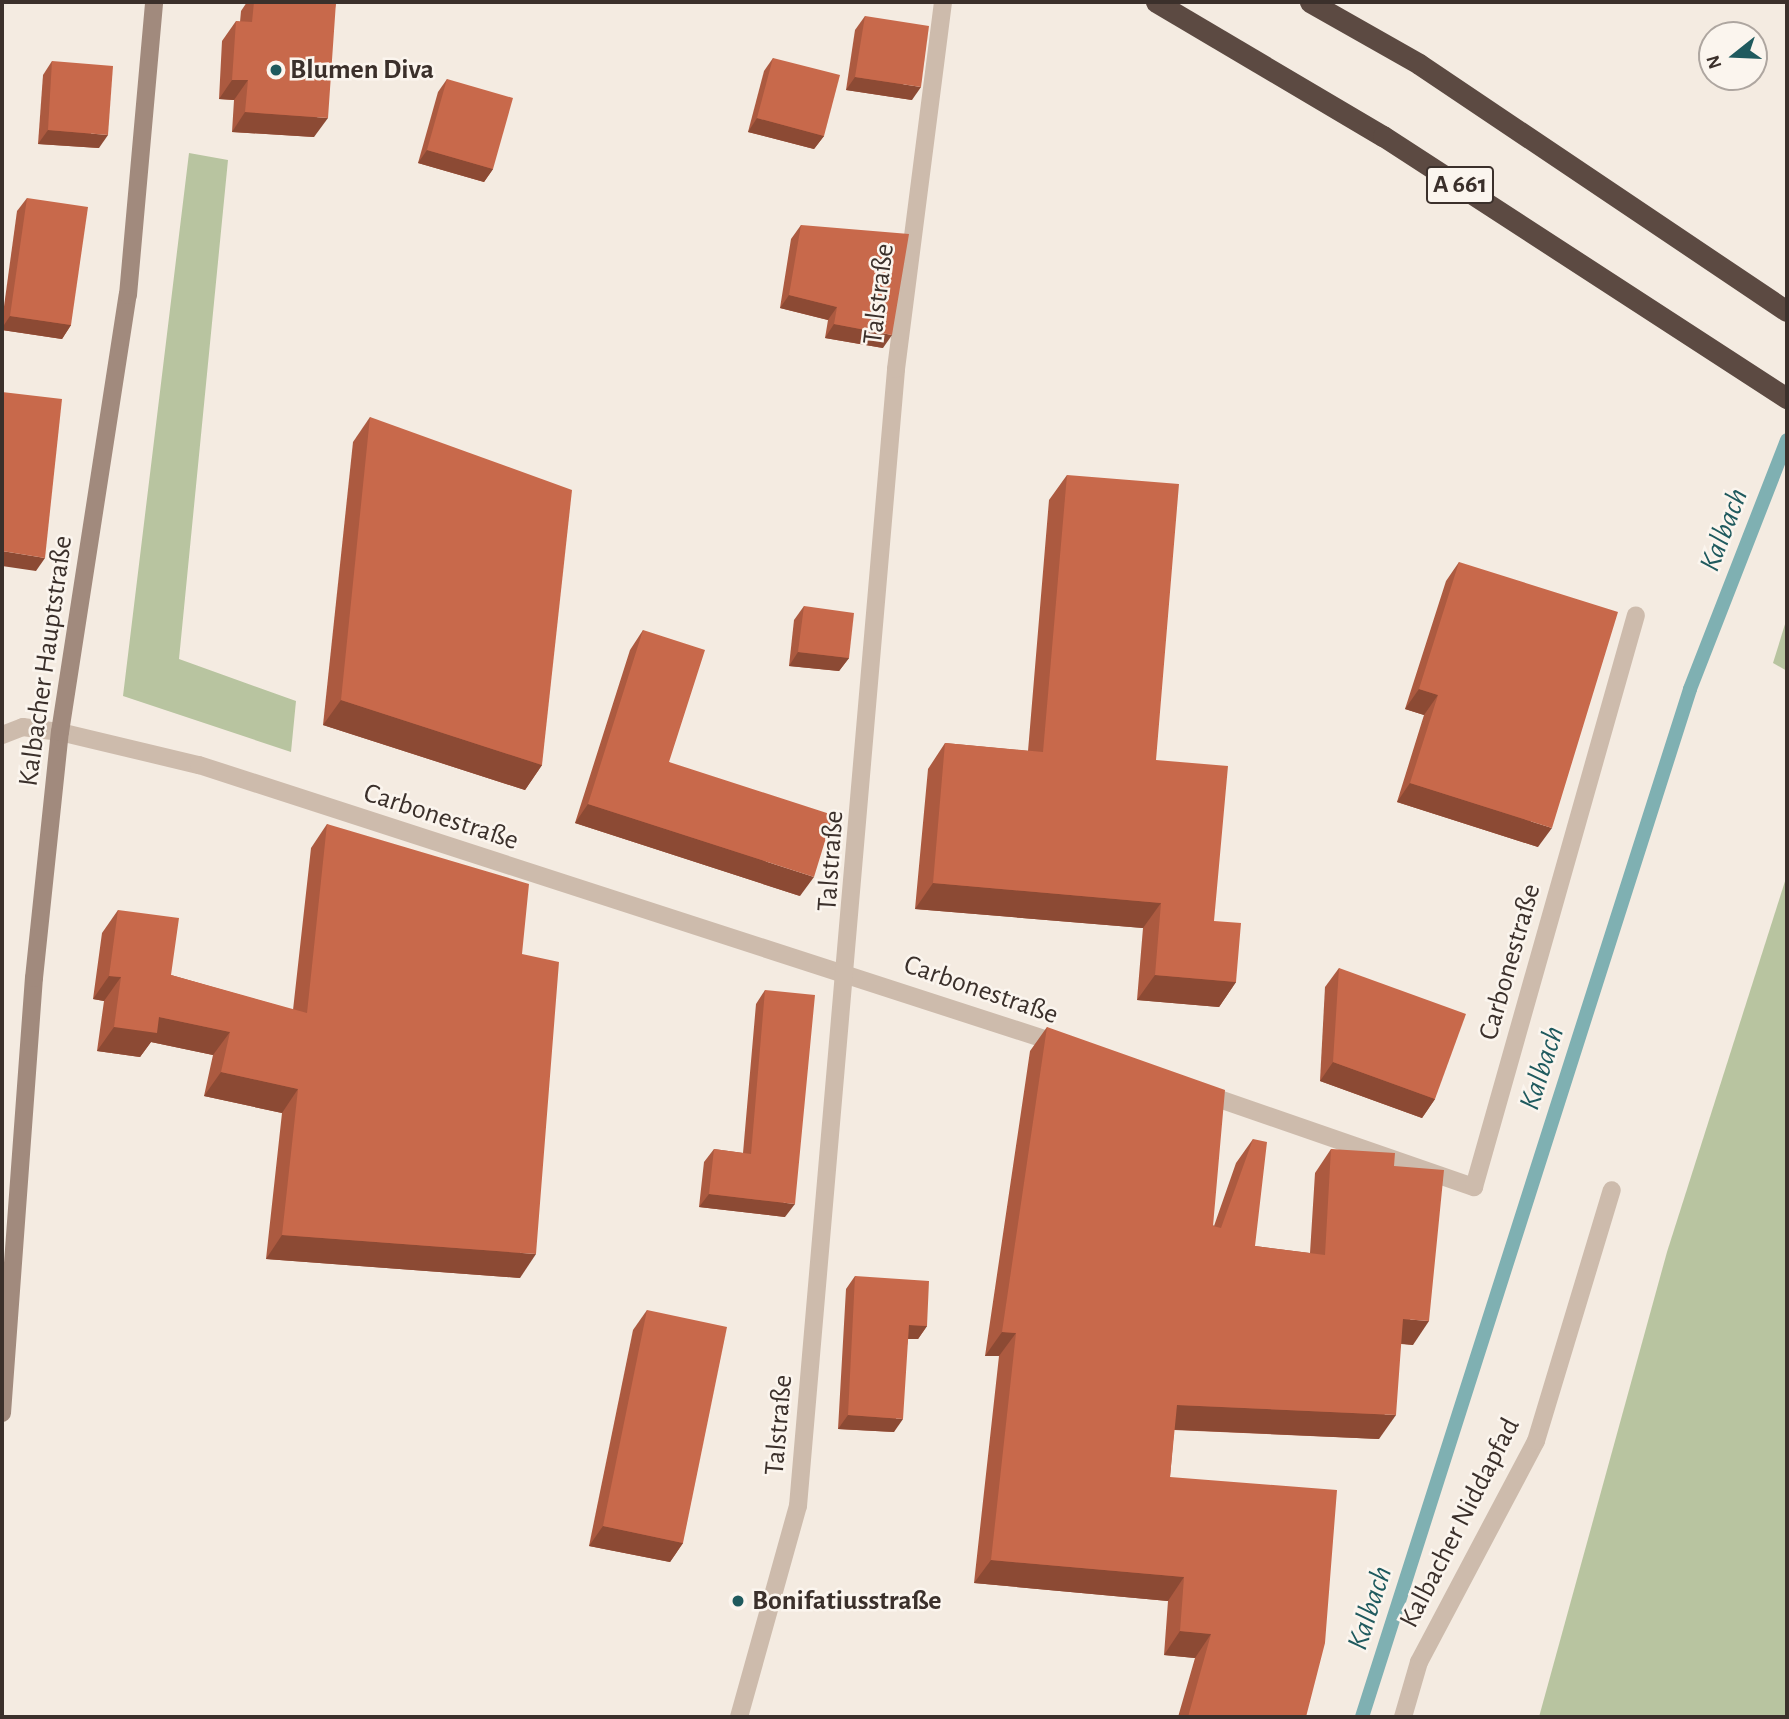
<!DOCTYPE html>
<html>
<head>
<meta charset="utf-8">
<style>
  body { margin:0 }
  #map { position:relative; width:1789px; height:1719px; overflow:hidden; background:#f4ebe1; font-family:"Alegreya Sans",sans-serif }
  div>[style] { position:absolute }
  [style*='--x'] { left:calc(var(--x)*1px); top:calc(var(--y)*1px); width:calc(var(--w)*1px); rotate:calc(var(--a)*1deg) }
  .green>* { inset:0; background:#b8c4a0 }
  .stream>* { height:14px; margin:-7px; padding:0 7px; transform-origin:7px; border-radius:7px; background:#7fb0b2 }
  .lane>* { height:18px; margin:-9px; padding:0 9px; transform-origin:9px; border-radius:9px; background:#cdbbac }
  .street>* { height:18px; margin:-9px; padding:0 9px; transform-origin:9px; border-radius:9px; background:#cdbbac }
  .secondary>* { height:18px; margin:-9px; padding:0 9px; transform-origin:9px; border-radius:9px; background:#a18a7d }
  .highway>* { height:21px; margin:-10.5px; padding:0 10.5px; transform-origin:10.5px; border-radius:10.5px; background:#5c4a42 }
  .wall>* { inset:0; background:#ac5a40 }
  .shaded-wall>* { inset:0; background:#8c4a34 }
  .building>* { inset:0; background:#c8694b }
  .dots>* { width:19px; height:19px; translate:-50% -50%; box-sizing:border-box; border:4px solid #fbf5ee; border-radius:50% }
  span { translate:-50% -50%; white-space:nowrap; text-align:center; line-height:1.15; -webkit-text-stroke:5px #fbf5ee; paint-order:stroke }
  .shield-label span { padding:2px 5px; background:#fbf5ee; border:2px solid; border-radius:5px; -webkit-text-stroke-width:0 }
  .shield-label { font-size:26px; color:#3b302b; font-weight:700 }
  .poi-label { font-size:28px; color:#3b302b; font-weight:700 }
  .left { translate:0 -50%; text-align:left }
  .street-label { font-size:28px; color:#3b302b }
  .water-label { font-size:30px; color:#1f5a5e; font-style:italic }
  .frame { position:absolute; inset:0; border:4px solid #3b302b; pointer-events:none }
  .north { position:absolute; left:1698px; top:21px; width:70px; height:70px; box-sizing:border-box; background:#fbf5ee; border:2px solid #aea6a0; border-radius:50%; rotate:252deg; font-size:19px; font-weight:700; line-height:28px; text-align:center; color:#3b302b }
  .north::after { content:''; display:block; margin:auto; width:24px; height:32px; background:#1f5a5e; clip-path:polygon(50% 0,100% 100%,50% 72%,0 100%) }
</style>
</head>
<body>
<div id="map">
  <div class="green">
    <div style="clip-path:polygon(189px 153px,228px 160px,179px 659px,296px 701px,291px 752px,123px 696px)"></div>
    <div style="clip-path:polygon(1786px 621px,1787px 622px,1787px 671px,1773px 663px)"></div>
    <div style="clip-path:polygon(1787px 875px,1787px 1717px,1539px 1717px,1667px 1252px)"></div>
  </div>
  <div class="stream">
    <div style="--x:1362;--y:1717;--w:1079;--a:-72.3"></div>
    <div style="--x:1690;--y:689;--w:267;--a:-68.7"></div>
  </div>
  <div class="lane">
    <div style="--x:2;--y:735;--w:22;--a:-21"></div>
    <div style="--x:23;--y:727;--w:37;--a:8"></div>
    <div style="--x:60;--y:732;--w:143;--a:13.4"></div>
    <div style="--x:199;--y:765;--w:908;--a:17.96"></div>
    <div style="--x:1202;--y:1093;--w:288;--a:19.1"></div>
    <div style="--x:1474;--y:1187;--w:594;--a:-74.19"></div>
    <div style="--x:1403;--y:1717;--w:57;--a:-73.8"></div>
    <div style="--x:1419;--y:1662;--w:250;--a:-62.1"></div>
    <div style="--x:1536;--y:1441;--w:262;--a:-73.2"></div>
  </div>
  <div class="street">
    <div style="--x:739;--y:1717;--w:219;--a:-74.4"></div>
    <div style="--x:798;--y:1506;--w:1141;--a:-85.07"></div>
    <div style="--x:896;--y:369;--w:370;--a:-82.7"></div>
  </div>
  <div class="secondary">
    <div style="--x:2;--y:1413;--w:436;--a:-85.8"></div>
    <div style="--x:34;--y:978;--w:247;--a:-84"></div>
    <div style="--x:60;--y:732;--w:442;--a:-81.2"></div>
    <div style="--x:128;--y:295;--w:294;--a:-84.9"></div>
  </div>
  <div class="highway">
    <div style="--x:1156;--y:2;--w:264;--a:30.6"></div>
    <div style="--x:1383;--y:136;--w:482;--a:33"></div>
    <div style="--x:1310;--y:2;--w:125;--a:29.6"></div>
    <div style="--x:1419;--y:64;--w:443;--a:33.9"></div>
  </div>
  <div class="wall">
    <div style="clip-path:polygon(247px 2px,336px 2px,314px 137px,232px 132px,234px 100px,219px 99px,222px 41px,236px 21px,240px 22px,241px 11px)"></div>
    <div style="clip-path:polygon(865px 16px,912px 100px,846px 90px,855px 30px)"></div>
    <div style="clip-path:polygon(773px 58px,824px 136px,814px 149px,748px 132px,764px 71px)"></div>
    <div style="clip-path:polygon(52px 61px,99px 148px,38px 144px,43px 75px)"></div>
    <div style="clip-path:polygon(447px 79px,493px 169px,484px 182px,418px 163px,438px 92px)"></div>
    <div style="clip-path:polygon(27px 198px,71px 325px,62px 339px,2px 330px,2px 321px,17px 211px)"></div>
    <div style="clip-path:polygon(801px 225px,883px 348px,825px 338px,828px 320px,780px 308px,791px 239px)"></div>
    <div style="clip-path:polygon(370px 417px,542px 765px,525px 790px,323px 725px,353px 442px)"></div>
    <div style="clip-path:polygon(1067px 475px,1156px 760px,1236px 982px,1219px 1007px,1137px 1000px,1143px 928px,915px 909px,928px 769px,945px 743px,1028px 751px,1049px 500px)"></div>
    <div style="clip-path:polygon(1459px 562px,1538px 847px,1397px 802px,1424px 715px,1405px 709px,1446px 581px)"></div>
    <div style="clip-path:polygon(804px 606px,849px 658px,839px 671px,789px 666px,794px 620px)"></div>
    <div style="clip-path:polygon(643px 630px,669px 762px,800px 896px,575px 823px,630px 650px)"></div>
    <div style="clip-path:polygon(327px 824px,522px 954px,520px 1278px,266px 1259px,282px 1113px,204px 1096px,213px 1055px,151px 1042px,140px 1057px,97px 1051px,104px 1001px,93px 999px,102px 933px,118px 910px,171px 975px,293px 1010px,311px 848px)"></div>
    <div style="clip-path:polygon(1339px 968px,1435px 1099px,1422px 1118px,1320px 1081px,1325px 987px)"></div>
    <div style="clip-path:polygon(765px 990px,785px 1217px,699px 1207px,704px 1162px,714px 1149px,743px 1153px,756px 1004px)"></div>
    <div style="clip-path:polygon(1047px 1027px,1214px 1226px,1236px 1163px,1253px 1139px,1255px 1246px,1310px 1253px,1315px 1173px,1331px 1149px,1394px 1166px,1413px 1345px,1401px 1344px,1379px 1439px,1174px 1430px,1170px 1477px,1306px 1717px,1178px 1717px,1195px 1658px,1164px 1655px,1168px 1601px,974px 1583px,999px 1356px,985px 1356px,1030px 1051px)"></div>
    <div style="clip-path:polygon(855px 1276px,927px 1326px,918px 1339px,908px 1339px,894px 1432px,838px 1429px,846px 1289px)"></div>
    <div style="clip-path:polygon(647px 1310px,683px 1543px,670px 1562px,589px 1546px,633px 1330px)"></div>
  </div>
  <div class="shaded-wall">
    <div style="clip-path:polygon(855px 77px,921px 87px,912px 100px,846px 90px)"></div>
    <div style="clip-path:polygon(232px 80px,248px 80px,234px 100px,219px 99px)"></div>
    <div style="clip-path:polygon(245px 112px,328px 118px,314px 137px,232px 132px)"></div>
    <div style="clip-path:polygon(757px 118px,824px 136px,814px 149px,748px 132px)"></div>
    <div style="clip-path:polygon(48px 130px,108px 135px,99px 148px,38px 144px)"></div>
    <div style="clip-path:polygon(427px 150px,493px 169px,484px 182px,418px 163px)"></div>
    <div style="clip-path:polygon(789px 295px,837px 307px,828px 320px,780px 308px)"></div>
    <div style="clip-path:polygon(10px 316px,71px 325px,62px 339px,2px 330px,2px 328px)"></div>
    <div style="clip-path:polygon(834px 324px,892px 335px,883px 348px,825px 338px)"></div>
    <div style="clip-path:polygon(2px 551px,45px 558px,36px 571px,2px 566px)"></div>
    <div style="clip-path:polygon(798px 652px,849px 658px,839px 671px,789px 666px)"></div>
    <div style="clip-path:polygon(1419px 689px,1438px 695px,1424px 715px,1405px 709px)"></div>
    <div style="clip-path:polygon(341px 700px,542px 765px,525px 790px,323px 725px)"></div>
    <div style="clip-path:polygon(1410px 783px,1552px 828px,1538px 847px,1397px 802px)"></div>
    <div style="clip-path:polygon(588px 804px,814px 877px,800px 896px,575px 823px)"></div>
    <div style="clip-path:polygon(933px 883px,1161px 903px,1143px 928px,915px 909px)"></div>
    <div style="clip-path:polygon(1155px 975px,1236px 982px,1219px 1007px,1137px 1000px)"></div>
    <div style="clip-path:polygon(109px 976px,121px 977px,104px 1001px,93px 999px)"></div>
    <div style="clip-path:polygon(159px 1017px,230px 1032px,213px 1055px,151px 1042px,140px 1057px,97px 1051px,114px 1027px)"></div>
    <div style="clip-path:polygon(1333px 1062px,1435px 1099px,1422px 1118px,1320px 1081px)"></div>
    <div style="clip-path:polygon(221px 1072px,298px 1089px,282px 1113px,204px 1096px)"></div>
    <div style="clip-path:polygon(709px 1194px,795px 1204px,785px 1217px,699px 1207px)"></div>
    <div style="clip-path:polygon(282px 1235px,536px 1254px,520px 1278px,266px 1259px)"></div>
    <div style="clip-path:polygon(1403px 1319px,1429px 1321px,1413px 1345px,1387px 1342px)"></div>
    <div style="clip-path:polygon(909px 1325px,927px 1326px,918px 1339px,899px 1339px)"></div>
    <div style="clip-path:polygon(1002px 1332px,1016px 1333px,999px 1356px,985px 1356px)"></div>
    <div style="clip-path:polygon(1177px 1405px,1396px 1415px,1379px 1439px,1160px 1429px)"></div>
    <div style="clip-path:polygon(848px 1415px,903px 1419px,894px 1432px,838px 1429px)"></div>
    <div style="clip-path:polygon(603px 1526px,683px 1543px,670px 1562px,589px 1546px)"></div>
    <div style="clip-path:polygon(991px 1560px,1184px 1577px,1168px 1601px,974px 1583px)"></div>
    <div style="clip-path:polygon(1180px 1631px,1211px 1634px,1195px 1658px,1164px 1655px)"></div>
  </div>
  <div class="building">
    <div style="clip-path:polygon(254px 2px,336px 2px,328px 118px,245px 112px,248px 80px,232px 80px,236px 21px,252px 22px)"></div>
    <div style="clip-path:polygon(865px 16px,929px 26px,921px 87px,855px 77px)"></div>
    <div style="clip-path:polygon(773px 58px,840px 75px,824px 136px,757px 118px)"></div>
    <div style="clip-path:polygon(52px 61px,113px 66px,108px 135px,48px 130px)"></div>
    <div style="clip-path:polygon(447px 79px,513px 98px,493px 169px,427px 150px)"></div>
    <div style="clip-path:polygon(27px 198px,88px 207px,71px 325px,10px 316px)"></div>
    <div style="clip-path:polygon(801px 225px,909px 234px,892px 335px,834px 324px,837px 307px,789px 295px)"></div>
    <div style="clip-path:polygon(2px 392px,62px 399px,45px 558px,2px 551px)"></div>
    <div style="clip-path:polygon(370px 417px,572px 490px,542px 765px,341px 700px)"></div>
    <div style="clip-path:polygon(1067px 475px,1179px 484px,1156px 760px,1228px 766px,1214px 921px,1241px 923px,1236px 982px,1155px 975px,1161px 903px,933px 883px,945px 743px,1043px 752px)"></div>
    <div style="clip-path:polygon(1459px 562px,1618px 612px,1552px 828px,1410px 783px,1438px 695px,1419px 689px)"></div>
    <div style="clip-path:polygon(804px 606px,854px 613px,849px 658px,798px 652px)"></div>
    <div style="clip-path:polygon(643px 630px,705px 650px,669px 762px,833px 815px,814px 877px,588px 804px)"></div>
    <div style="clip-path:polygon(327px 824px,529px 884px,522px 954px,559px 962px,536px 1254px,282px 1235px,298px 1089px,221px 1072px,230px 1032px,159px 1017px,157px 1033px,114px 1027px,121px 977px,109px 976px,118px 910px,179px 918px,171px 975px,307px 1013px)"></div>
    <div style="clip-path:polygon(1339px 968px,1466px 1014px,1435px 1099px,1333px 1062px)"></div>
    <div style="clip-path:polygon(765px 990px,815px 995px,795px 1204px,709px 1194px,714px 1149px,751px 1154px)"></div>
    <div style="clip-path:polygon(1047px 1027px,1225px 1090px,1213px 1226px,1221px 1228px,1253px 1139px,1267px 1142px,1255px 1246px,1325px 1255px,1331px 1149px,1395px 1153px,1394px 1166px,1444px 1170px,1429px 1321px,1403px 1319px,1396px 1415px,1177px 1405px,1170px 1477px,1337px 1490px,1325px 1643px,1306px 1717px,1188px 1717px,1211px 1634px,1180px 1631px,1184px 1577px,991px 1560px,1016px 1333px,1002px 1332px)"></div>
    <div style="clip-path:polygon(855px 1276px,929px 1281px,927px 1326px,909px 1325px,903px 1419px,848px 1415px)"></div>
    <div style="clip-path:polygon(647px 1310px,727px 1327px,683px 1543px,603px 1526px)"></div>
  </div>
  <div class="dots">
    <div style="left:276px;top:70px;background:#1f5a5e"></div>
    <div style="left:738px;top:1601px;background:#1f5a5e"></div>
  </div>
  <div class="shield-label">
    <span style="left:1460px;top:185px">A 661</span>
  </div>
  <div class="poi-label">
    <span class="left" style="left:290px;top:70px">Blumen Diva</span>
    <span class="left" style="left:752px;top:1601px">Bonifatiusstraße</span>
  </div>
  <div class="street-label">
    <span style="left:879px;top:294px;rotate:-83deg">Talstraße</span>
    <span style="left:46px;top:661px;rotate:-82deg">Kalbacher Hauptstraße</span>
    <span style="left:441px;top:817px;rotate:18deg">Carbonestraße</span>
    <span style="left:831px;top:861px;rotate:-86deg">Talstraße</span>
    <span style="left:1510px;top:962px;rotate:-74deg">Carbonestraße</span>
    <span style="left:981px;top:990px;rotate:19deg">Carbonestraße</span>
    <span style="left:779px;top:1425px;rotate:-85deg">Talstraße</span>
    <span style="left:1460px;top:1523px;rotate:-63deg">Kalbacher Niddapfad</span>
  </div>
  <div class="water-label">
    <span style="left:1724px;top:530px;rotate:-69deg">Kalbach</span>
    <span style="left:1542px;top:1068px;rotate:-72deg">Kalbach</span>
    <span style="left:1370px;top:1608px;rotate:-72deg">Kalbach</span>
  </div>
  <div class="frame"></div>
  <div class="north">N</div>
</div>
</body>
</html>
